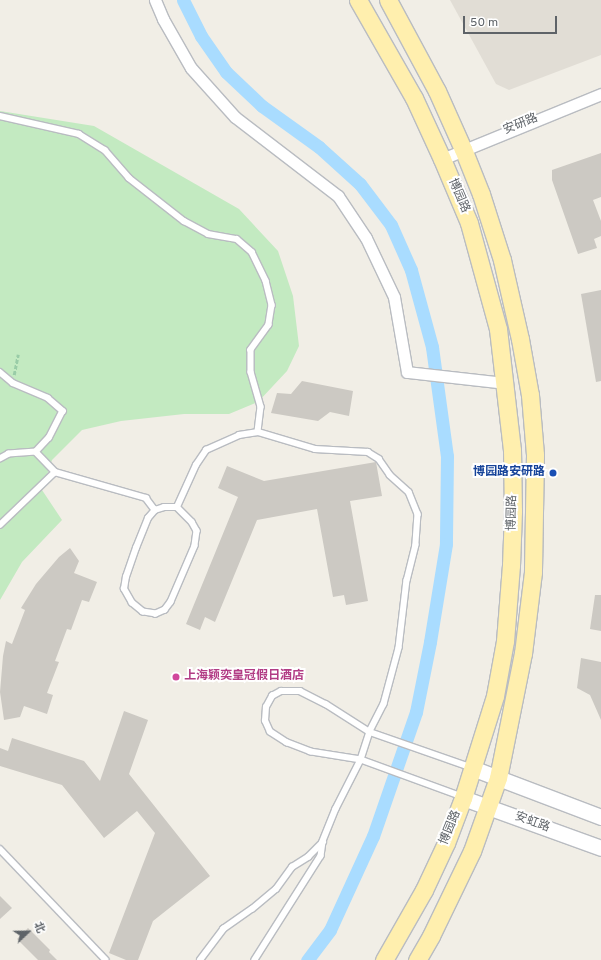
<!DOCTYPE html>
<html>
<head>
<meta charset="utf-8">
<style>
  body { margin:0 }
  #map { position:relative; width:601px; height:960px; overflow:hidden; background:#f1eee6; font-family:Overpass,"Noto Sans SC",sans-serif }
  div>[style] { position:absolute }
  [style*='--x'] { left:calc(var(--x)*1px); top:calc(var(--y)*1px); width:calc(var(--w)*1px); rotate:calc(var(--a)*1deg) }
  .education>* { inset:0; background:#e1ddd5 }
  .green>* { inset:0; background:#c3eac1 }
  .canal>* { height:13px; margin:-6.5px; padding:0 6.5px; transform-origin:6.5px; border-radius:6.5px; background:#a9dcff }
  .building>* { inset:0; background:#ccc9c3 }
  .path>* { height:2.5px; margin-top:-1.25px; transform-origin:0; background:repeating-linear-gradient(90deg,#99cca7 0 4px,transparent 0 6px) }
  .roads { filter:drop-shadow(1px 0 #b9bcc1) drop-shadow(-1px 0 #b9bcc1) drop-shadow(0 1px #b9bcc1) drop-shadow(0 -1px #b9bcc1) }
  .lane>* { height:5.5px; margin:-2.75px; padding:0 2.75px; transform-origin:2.75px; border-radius:2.75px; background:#fff }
  .street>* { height:11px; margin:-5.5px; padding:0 5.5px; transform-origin:5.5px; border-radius:5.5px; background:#fff }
  .secondary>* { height:15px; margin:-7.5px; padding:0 7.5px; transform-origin:7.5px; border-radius:7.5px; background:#fff }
  .primary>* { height:17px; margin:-8.5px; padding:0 8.5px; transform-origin:8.5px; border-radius:8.5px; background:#ffefae }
  .dots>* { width:11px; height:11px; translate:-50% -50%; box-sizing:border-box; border:2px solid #fff; border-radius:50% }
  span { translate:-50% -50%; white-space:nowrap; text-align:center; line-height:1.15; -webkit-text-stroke:4px #fff; paint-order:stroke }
  .street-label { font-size:12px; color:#5e6368 }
  .transit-label { font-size:12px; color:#164399; font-weight:700 }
  .right { translate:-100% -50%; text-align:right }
  .hotel-label { font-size:12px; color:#b23c85; font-weight:700 }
  .left { translate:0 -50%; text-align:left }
  .north { position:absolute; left:8px; top:912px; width:40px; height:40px; -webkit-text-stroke:3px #fff; paint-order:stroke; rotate:68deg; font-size:11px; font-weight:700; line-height:16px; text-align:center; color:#5e6368 }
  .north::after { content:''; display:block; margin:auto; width:14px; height:18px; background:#5e6368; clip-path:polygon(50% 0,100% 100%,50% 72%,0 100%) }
  .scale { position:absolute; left:463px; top:16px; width:94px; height:18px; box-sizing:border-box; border:2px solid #5e6368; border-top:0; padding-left:5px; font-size:12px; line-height:14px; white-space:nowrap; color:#5e6368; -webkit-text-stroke:3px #fff; paint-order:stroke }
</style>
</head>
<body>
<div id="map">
  <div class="education">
    <div style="clip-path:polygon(450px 0,601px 0,601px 55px,509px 90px,496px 84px)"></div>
  </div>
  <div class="green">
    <div style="clip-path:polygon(0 111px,94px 126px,239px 209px,278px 251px,293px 296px,299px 346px,287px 371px,258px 402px,229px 414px,184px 414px,121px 421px,82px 430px,52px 460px,42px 490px,62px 520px,22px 562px,0 600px)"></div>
  </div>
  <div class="canal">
    <div style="--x:183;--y:0;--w:40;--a:63.4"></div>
    <div style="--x:201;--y:36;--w:44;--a:55.2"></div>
    <div style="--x:226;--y:72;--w:50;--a:43.4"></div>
    <div style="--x:262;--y:106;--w:70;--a:35.7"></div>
    <div style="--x:319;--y:147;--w:55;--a:42.1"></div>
    <div style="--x:360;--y:184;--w:51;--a:52.9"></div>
    <div style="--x:391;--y:225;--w:49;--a:66"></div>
    <div style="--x:411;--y:270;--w:80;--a:74.7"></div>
    <div style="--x:432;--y:347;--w:110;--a:82.2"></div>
    <div style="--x:447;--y:456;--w:88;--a:90.7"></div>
    <div style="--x:446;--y:544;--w:99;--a:99.3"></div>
    <div style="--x:430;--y:642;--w:71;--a:101.3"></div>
    <div style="--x:416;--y:712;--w:131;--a:109.1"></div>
    <div style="--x:373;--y:836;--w:103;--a:114.6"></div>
    <div style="--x:330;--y:930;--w:38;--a:127"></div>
  </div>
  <div class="building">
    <div style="clip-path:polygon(601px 153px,601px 197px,593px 200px,601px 221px,601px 236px,594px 239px,597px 248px,578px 254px,552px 180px,552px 170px)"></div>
    <div style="clip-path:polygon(601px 290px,601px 381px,596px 382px,581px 294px)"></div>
    <div style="clip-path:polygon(302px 381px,353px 391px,349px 416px,330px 412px,318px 421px,271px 413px,277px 393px,291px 394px)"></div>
    <div style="clip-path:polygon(376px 462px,382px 496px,350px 501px,368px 601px,346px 605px,344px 595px,333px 597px,317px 509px,257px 520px,215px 622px,205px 617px,200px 630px,186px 624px,238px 497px,218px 488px,227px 466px,264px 481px)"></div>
    <div style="clip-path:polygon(70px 548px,79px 561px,74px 573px,97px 582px,89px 602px,82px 600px,71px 630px,67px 629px,55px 661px,59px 662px,47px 693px,53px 695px,47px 714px,24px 706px,20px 717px,4px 720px,0 692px,3px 656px,6px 641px,12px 644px,25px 610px,21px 608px,36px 584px,59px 557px)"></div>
    <div style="clip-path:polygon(595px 595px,601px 595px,601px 631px,590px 629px)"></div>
    <div style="clip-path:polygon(581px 658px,601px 662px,601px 720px,590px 695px,577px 688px)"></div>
    <div style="clip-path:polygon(124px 711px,148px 720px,129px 774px,210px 876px,153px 921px,138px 960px,126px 960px,109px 953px,155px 833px,137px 811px,104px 838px,62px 785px,0 766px,0 748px,8px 751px,12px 738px,84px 761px,100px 781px)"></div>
    <div style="clip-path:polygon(0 896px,12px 908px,0 919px)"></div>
    <div style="clip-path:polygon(28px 928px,50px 950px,49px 952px,57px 960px,38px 960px,17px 939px)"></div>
  </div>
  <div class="path">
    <div style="--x:14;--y:375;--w:21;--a:-79"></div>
  </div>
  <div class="roads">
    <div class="lane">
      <div style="--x:0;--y:116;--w:81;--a:12.8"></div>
      <div style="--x:79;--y:134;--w:31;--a:32"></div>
      <div style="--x:105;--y:150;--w:37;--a:49"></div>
      <div style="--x:129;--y:178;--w:70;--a:38"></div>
      <div style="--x:184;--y:221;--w:27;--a:28"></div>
      <div style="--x:208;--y:234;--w:29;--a:10"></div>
      <div style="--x:237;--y:239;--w:20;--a:41"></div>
      <div style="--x:252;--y:252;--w:32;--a:64"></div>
      <div style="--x:266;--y:281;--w:25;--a:76"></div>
      <div style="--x:272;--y:305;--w:20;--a:99"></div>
      <div style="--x:269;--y:325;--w:31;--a:126"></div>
      <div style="--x:251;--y:350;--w:22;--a:90"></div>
      <div style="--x:251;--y:372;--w:36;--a:74"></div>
      <div style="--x:261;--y:407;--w:25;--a:97"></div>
      <div style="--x:0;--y:372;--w:17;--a:40"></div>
      <div style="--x:13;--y:383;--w:38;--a:23"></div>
      <div style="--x:48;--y:398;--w:20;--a:41"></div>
      <div style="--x:63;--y:411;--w:30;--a:117"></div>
      <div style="--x:49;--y:438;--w:19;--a:133"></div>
      <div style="--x:36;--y:452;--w:27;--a:176"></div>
      <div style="--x:9;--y:454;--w:10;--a:151"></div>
      <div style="--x:36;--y:452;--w:28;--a:46"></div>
      <div style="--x:177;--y:507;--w:21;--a:45"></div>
      <div style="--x:192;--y:522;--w:10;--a:61"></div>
      <div style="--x:197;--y:531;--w:15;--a:98"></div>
      <div style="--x:195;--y:546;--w:61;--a:113.2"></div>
      <div style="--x:171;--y:602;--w:10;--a:127"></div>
      <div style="--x:165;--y:610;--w:10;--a:156"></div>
      <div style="--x:156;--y:614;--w:13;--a:-171"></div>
      <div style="--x:143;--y:612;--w:14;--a:-141"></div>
      <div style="--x:132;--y:603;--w:16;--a:-120"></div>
      <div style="--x:124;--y:589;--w:12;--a:-81"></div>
      <div style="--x:126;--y:577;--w:31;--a:-71"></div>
      <div style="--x:136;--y:548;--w:32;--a:-68"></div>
      <div style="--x:148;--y:518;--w:11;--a:-49"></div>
      <div style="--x:155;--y:510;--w:9;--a:-18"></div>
      <div style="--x:164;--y:507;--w:13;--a:0"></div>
      <div style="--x:177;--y:507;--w:46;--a:-65.7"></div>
      <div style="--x:196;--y:465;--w:18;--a:-56"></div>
      <div style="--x:206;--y:450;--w:36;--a:-24"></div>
      <div style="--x:239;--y:435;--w:19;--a:-9"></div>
      <div style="--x:258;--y:432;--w:59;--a:16.6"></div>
      <div style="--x:315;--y:449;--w:53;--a:3.2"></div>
      <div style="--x:368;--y:452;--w:13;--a:32"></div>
      <div style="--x:379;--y:459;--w:19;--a:55"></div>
      <div style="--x:390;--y:475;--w:25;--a:42"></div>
      <div style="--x:409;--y:492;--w:24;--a:68"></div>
      <div style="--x:418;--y:514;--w:31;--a:94"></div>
      <div style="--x:416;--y:545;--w:36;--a:104"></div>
      <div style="--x:407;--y:580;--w:68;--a:96.7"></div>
      <div style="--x:399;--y:648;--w:58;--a:105"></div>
      <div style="--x:384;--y:704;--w:31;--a:117"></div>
      <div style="--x:370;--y:732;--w:29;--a:108"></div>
      <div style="--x:361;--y:760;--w:55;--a:117"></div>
      <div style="--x:336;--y:809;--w:35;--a:112"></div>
      <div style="--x:323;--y:842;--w:14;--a:98"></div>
      <div style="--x:321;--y:856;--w:123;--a:122.4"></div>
      <div style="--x:0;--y:525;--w:76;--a:-43.9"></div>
      <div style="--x:55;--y:472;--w:95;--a:15.9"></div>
      <div style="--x:146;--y:498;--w:15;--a:53"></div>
      <div style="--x:462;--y:797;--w:108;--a:-159.9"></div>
      <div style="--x:361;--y:760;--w:51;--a:-170.9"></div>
      <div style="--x:311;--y:752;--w:26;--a:-159"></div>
      <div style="--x:287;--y:743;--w:20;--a:-147"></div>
      <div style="--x:270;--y:732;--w:12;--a:-114"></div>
      <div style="--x:265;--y:721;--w:14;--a:-86"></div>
      <div style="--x:266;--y:707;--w:13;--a:-61"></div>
      <div style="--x:272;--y:696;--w:10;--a:-29"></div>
      <div style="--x:281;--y:691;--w:19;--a:0"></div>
      <div style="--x:300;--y:691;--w:29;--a:27"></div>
      <div style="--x:326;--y:704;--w:52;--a:32.5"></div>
      <div style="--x:370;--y:732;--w:106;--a:19.3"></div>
      <div style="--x:0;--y:849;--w:153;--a:46.3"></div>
      <div style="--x:200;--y:960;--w:39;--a:-53"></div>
      <div style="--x:223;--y:929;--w:35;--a:-35"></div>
      <div style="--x:252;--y:909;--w:31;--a:-40"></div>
      <div style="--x:276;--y:889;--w:27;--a:-54"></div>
      <div style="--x:292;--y:867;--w:19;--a:-32"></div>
      <div style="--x:308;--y:857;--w:21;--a:-45"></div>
    </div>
    <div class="street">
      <div style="--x:155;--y:0;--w:21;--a:67"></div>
      <div style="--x:163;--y:19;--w:56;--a:60.3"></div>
      <div style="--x:191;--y:68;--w:66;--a:48.1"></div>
      <div style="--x:235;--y:117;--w:130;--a:37.5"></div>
      <div style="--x:338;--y:196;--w:50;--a:56.3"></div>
      <div style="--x:366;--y:238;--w:65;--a:64.6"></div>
      <div style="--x:394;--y:297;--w:76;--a:80.2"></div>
      <div style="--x:407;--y:372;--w:99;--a:6.4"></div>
      <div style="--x:442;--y:159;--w:172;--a:-22.2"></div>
    </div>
    <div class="secondary">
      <div style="--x:472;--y:768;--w:138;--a:20.8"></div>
      <div style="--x:463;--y:798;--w:147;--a:19.9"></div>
    </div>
    <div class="primary">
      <div style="--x:358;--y:0;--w:113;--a:60.3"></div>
      <div style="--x:414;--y:98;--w:67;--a:65.3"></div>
      <div style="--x:442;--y:159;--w:69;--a:67.1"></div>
      <div style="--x:469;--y:223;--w:110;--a:74.7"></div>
      <div style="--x:498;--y:329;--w:122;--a:83.4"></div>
      <div style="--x:512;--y:450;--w:61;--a:89.1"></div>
      <div style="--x:513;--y:511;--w:54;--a:92.1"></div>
      <div style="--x:511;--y:565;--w:76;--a:94.5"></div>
      <div style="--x:505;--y:641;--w:56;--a:100.3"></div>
      <div style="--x:495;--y:696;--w:107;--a:107.4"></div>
      <div style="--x:463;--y:798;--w:48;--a:110.7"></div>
      <div style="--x:446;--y:843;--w:52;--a:115.1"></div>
      <div style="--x:424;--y:890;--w:81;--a:119.7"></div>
      <div style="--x:388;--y:0;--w:103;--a:61.7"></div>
      <div style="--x:437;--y:91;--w:64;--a:65.9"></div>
      <div style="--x:463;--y:149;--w:48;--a:68.2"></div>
      <div style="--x:481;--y:194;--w:69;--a:72.3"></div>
      <div style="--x:502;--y:260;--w:81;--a:77.2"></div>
      <div style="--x:520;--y:339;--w:57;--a:79.9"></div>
      <div style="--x:530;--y:395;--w:60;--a:85.2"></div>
      <div style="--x:535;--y:455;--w:117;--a:91"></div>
      <div style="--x:533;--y:572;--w:82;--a:97"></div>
      <div style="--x:523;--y:653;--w:127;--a:101.3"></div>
      <div style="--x:498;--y:778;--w:77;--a:109.6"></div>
      <div style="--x:472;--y:851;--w:94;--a:115.8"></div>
      <div style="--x:431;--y:936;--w:28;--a:120"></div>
    </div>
  </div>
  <div class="dots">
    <div style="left:553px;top:473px;background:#1a4fb4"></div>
    <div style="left:176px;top:677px;background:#d1479c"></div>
  </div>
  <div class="street-label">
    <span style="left:521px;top:125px;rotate:-22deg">安研路</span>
    <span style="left:458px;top:196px;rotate:67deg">博园路</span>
    <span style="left:513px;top:513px;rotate:-89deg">博园路</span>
    <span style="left:532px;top:823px;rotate:20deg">安虹路</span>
    <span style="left:451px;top:828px;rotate:-68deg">博园路</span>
  </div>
  <div class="transit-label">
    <span class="right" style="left:545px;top:473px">博园路安研路</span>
  </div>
  <div class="hotel-label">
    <span class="left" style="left:184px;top:677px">上海颖奕皇冠假日酒店</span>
  </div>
  <div class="north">北</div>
  <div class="scale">50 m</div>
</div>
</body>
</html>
